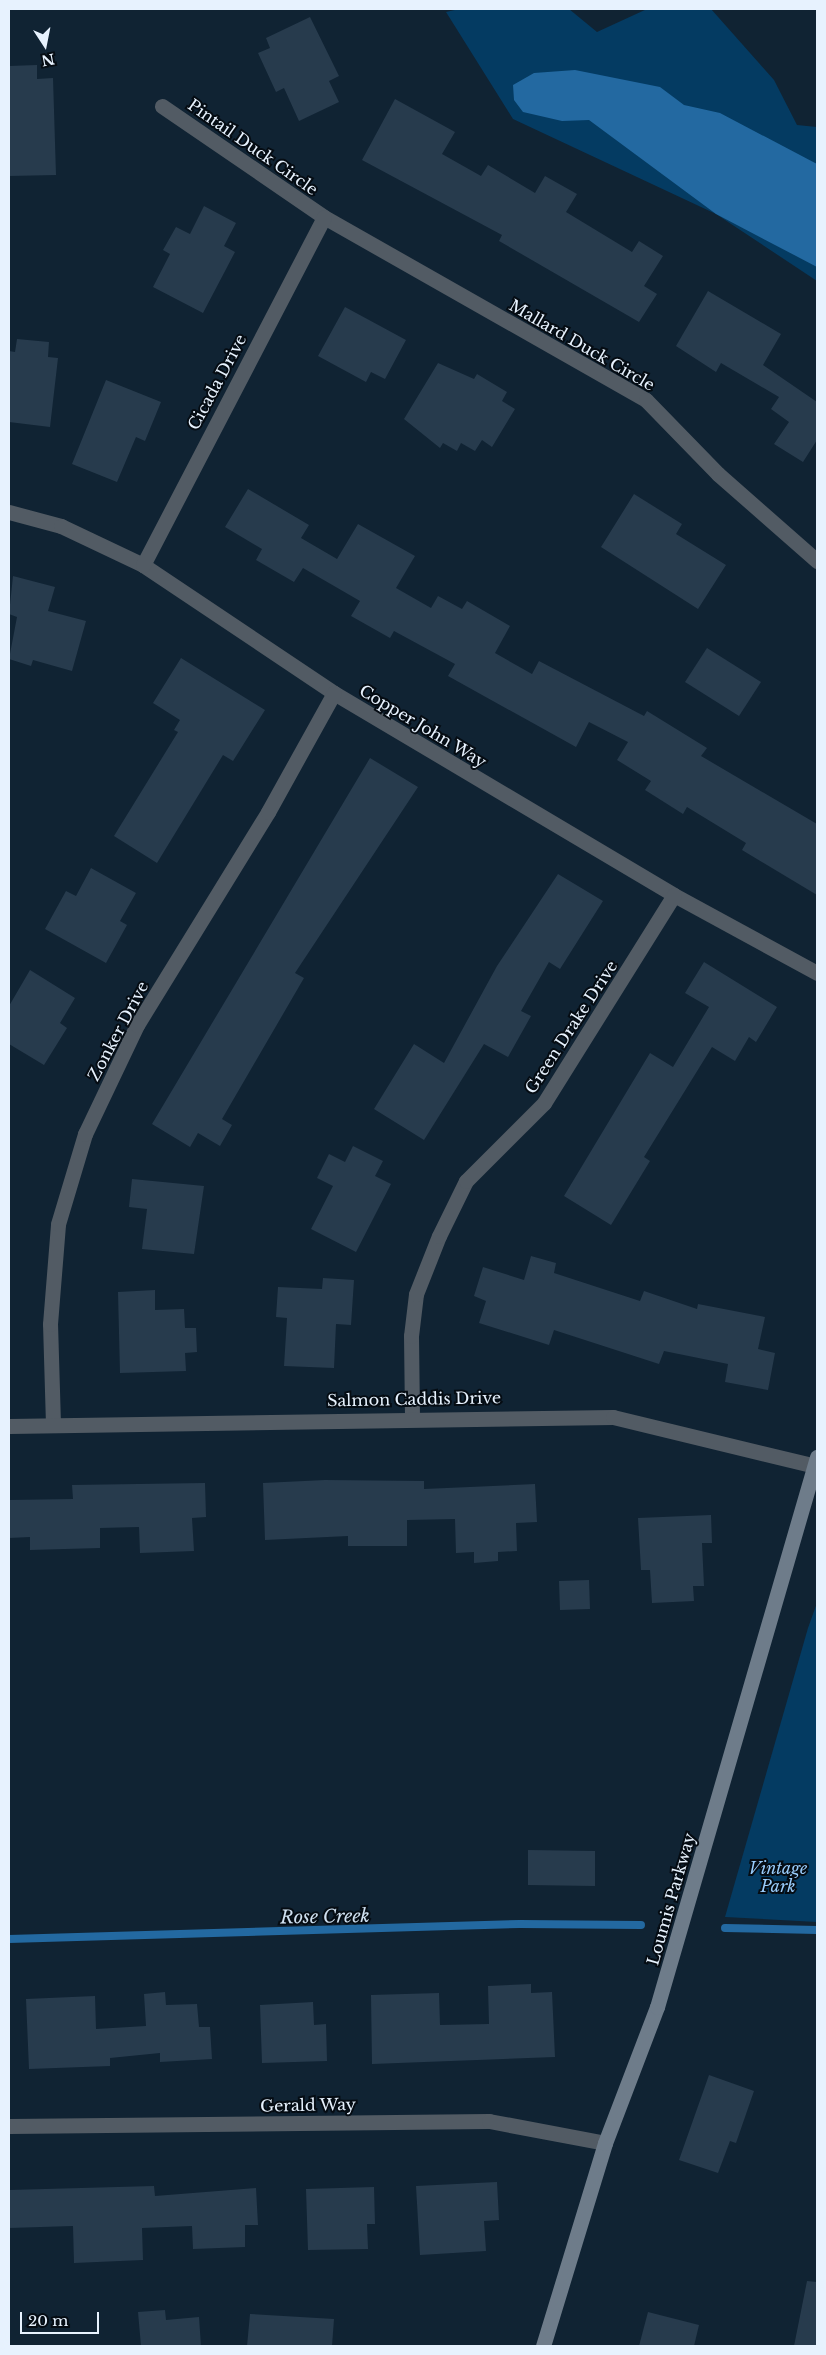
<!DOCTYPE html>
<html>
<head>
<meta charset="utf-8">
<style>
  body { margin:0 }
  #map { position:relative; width:826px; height:2355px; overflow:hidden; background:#102333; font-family:"Libre Baskerville",serif }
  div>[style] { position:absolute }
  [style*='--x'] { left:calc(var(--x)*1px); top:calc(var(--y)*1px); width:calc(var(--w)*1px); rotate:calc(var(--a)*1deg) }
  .green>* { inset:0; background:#043b62 }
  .water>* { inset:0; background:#2369a1 }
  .stream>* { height:8px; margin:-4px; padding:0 4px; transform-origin:4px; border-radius:4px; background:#2369a1 }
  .building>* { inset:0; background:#273b4d }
  .street>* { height:15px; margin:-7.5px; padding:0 7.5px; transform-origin:7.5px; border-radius:7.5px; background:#525b64 }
  .secondary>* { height:15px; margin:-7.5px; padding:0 7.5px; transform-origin:7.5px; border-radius:7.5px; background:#6e7c8a }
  span { translate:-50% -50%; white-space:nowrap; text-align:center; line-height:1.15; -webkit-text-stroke:4px #050c13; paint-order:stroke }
  .street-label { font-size:16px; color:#e7f2fe }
  .park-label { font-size:16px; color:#99ccfb; font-style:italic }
  .water-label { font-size:18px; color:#cfe0f0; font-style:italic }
  .frame { position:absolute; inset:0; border:10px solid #e7f2fe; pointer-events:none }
  .north { position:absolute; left:20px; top:20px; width:50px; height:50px; -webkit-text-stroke:4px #050c13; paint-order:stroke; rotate:169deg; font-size:14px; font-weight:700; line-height:20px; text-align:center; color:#e7f2fe }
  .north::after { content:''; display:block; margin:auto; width:18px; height:22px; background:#e7f2fe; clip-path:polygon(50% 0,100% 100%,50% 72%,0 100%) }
  .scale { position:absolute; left:20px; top:2312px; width:79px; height:22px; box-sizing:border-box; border:2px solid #e7f2fe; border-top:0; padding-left:6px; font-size:15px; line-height:18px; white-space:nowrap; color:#e7f2fe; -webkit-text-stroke:4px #050c13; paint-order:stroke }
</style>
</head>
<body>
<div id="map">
  <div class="green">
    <div style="clip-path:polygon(459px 9px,569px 9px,597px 32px,647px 9px,711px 9px,774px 80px,797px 125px,817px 127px,817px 281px,716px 214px,513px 119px,446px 12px)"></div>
    <div style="clip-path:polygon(817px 1603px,817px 1922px,725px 1917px,808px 1628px)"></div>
  </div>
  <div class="water">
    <div style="clip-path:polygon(575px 70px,660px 87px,684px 105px,720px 113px,817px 164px,817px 267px,716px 214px,589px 120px,562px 121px,523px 112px,514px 100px,513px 85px,534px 73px)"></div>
  </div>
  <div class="stream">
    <div style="--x:725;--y:1928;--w:92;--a:1.2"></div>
    <div style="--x:9;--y:1939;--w:511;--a:-1.68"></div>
    <div style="--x:520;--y:1924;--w:121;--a:0.5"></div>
  </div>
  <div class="building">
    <div style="clip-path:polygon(310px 17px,339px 76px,329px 81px,339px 102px,299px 121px,284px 88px,276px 92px,258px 53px,270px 48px,266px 38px)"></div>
    <div style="clip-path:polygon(37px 65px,37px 79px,53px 78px,56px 175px,9px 176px,9px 66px)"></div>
    <div style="clip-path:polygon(395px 99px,455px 132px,442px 154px,481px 176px,488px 165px,535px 193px,545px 176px,577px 194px,566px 212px,632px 252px,639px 241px,663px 256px,644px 286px,657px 294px,639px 322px,499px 241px,502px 235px,362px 160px)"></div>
    <div style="clip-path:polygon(204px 206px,236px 223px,224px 246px,235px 252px,203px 313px,153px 287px,170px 254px,163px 250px,176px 227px,190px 234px)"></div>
    <div style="clip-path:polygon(708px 291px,781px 334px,763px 365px,817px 402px,817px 440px,803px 462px,774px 444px,789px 422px,771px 409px,779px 397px,721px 363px,716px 372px,676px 346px)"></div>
    <div style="clip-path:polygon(345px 307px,406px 340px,385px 379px,371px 372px,366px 382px,318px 356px)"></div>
    <div style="clip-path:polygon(17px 339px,49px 342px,48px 357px,58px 358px,50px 427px,9px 422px,9px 351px,15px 352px)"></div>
    <div style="clip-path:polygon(438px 363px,474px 379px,477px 374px,507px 392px,502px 401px,515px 409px,492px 447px,482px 440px,475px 451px,461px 443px,457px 451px,443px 443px,440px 448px,404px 419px)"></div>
    <div style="clip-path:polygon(106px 380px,161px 402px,145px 441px,136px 437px,117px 482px,72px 464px)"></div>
    <div style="clip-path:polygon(248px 489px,309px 525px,301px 538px,337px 559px,358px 524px,415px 556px,396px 588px,431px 608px,438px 596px,462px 609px,467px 601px,510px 626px,495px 653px,532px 674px,539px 661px,644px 716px,647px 711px,707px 748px,701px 756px,817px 824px,817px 895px,742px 850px,746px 843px,687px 807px,683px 814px,645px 790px,651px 781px,617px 760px,628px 742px,589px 722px,576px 747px,448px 676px,455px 664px,394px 631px,390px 638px,351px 616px,360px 601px,303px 568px,294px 582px,256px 560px,262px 549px,225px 527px)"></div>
    <div style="clip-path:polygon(634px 494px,682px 524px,676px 534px,726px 565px,698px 609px,601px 547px)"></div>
    <div style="clip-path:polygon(13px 576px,55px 587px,48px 611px,86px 621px,72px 671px,33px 660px,31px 666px,9px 659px,17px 617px,9px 614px)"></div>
    <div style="clip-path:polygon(707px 648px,761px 682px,739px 716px,685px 682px)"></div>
    <div style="clip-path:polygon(181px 658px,265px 710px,233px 761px,223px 755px,157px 863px,114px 836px,178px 732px,174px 730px,180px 720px,153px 703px)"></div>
    <div style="clip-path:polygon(370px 758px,418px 787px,295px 973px,304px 978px,222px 1119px,232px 1125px,220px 1146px,198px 1133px,190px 1147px,152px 1124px)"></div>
    <div style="clip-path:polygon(91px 868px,136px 893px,120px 921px,127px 925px,106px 963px,45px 929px,66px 891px,76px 896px)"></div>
    <div style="clip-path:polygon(558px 874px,603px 901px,560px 969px,549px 962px,521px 1011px,531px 1016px,508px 1057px,484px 1044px,424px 1140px,374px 1109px,414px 1044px,444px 1063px,497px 966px)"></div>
    <div style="clip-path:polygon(704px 962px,777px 1007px,756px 1042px,749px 1037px,735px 1061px,712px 1047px,644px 1157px,650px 1161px,611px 1225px,564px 1196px,650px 1053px,673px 1067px,709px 1007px,685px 993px)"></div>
    <div style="clip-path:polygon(30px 970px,75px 998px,60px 1023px,67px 1028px,44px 1065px,9px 1044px,9px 1006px)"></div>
    <div style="clip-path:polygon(353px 1146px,383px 1161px,375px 1176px,391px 1184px,356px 1252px,311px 1229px,333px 1186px,317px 1178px,329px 1154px,345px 1162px)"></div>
    <div style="clip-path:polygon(132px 1179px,204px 1186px,194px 1254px,142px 1249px,147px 1209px,129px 1207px)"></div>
    <div style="clip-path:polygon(531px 1256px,556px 1263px,554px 1273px,640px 1301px,644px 1291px,697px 1309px,698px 1304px,765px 1317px,758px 1349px,775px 1353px,768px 1390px,725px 1382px,728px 1364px,664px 1351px,659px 1364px,554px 1330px,549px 1345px,479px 1323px,486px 1301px,474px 1296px,483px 1267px,524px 1280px)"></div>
    <div style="clip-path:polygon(323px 1278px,354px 1280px,351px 1325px,336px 1324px,334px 1368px,284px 1366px,287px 1318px,276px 1317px,278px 1287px,322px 1289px)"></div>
    <div style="clip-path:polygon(155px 1290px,155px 1310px,184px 1309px,185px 1328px,196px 1328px,197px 1352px,185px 1353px,186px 1371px,120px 1373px,118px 1292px)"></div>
    <div style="clip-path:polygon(325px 1480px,424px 1481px,424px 1489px,535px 1484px,537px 1522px,516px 1523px,517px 1551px,498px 1552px,498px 1561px,474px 1563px,474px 1552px,456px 1553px,455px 1519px,407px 1520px,407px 1546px,348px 1546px,348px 1536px,265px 1540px,263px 1483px)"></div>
    <div style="clip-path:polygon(205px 1483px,206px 1517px,192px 1518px,194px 1551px,140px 1553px,139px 1527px,100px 1528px,100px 1548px,30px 1550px,30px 1537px,9px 1538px,9px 1500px,73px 1499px,72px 1485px)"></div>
    <div style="clip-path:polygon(711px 1515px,712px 1543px,702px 1543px,704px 1586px,693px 1586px,694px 1601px,652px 1603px,650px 1570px,641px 1570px,638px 1518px)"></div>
    <div style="clip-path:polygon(589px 1580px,590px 1609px,560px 1610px,559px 1581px)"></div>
    <div style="clip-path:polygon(528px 1850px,595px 1851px,595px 1886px,528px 1885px)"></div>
    <div style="clip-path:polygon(531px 1984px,531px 1993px,552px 1992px,555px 2057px,372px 2064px,371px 1995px,439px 1993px,440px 2025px,489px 2024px,488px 1986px)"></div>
    <div style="clip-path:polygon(165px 1992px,166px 2005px,197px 2004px,199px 2027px,210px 2027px,212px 2059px,160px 2062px,160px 2053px,110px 2058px,110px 2066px,29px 2069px,26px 1999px,95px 1996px,96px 2029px,146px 2026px,144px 1994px)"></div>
    <div style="clip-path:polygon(313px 2002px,314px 2025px,326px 2024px,327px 2061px,262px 2063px,260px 2005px)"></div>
    <div style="clip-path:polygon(709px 2075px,754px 2091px,736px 2143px,730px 2141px,718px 2173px,679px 2160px)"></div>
    <div style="clip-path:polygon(497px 2182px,499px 2220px,484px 2221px,486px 2251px,420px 2255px,416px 2186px)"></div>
    <div style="clip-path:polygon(154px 2186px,155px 2196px,256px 2188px,258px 2225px,245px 2225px,245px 2247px,193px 2249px,192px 2226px,142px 2228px,143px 2260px,74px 2263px,73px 2226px,9px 2228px,9px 2190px)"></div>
    <div style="clip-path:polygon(374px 2187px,375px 2224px,367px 2224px,368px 2249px,308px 2250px,306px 2189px)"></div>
    <div style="clip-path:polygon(807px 2281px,817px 2282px,817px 2346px,794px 2346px)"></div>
    <div style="clip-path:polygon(165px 2310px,166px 2320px,199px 2317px,201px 2346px,141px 2346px,138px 2312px)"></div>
    <div style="clip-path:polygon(648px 2312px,699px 2325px,694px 2346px,639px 2346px)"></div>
    <div style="clip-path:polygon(250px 2314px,334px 2319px,332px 2346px,247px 2346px)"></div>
  </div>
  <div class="street">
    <div style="--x:162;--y:106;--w:196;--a:34.4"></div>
    <div style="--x:324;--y:217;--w:370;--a:29.6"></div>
    <div style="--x:646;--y:400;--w:103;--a:45.8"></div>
    <div style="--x:718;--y:474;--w:132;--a:41.3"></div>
    <div style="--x:9;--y:512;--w:54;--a:15.1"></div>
    <div style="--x:61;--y:526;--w:91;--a:25.4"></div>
    <div style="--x:143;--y:565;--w:230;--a:33.8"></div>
    <div style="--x:334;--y:693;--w:395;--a:30.7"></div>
    <div style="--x:674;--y:895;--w:163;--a:28.6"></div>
    <div style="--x:143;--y:565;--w:392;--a:-62.5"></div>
    <div style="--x:412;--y:1417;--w:81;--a:-90.7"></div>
    <div style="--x:411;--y:1336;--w:42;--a:-83.2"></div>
    <div style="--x:416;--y:1294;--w:62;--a:-68.4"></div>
    <div style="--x:439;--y:1236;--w:61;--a:-63.9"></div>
    <div style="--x:466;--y:1181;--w:110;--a:-45"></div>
    <div style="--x:544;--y:1103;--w:245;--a:-58"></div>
    <div style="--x:53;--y:1424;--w:100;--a:-91.7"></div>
    <div style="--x:50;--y:1324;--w:100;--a:-85.4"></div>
    <div style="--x:58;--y:1224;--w:94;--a:-73.3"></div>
    <div style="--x:85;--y:1134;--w:121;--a:-64.5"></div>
    <div style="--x:137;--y:1025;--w:250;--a:-58.4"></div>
    <div style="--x:268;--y:812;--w:136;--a:-61"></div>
    <div style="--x:9;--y:1426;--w:604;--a:-0.85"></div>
    <div style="--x:613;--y:1417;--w:208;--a:13.6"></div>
    <div style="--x:9;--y:2126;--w:480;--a:-0.6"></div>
    <div style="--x:489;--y:2121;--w:118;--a:10.7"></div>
  </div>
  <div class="secondary">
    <div style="--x:543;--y:2346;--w:212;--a:-73"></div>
    <div style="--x:605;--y:2143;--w:146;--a:-69.1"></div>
    <div style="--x:657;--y:2007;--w:573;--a:-73.78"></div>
  </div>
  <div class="street-label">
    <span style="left:253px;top:147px;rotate:35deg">Pintail Duck Circle</span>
    <span style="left:582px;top:345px;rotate:30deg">Mallard Duck Circle</span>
    <span style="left:217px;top:382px;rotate:-62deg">Cicada Drive</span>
    <span style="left:423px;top:726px;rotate:31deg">Copper John Way</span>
    <span style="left:571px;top:1027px;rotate:-57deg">Green Drake Drive</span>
    <span style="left:118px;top:1031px;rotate:-62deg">Zonker Drive</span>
    <span style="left:414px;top:1399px;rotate:-1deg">Salmon Caddis Drive</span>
    <span style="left:671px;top:1899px;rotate:-74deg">Loumis Parkway</span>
    <span style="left:308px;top:2105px;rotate:-1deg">Gerald Way</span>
  </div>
  <div class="park-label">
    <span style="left:778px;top:1877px">Vintage<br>Park</span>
  </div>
  <div class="water-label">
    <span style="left:325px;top:1917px;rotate:-1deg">Rose Creek</span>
  </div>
  <div class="frame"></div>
  <div class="north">N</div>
  <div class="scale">20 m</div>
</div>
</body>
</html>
